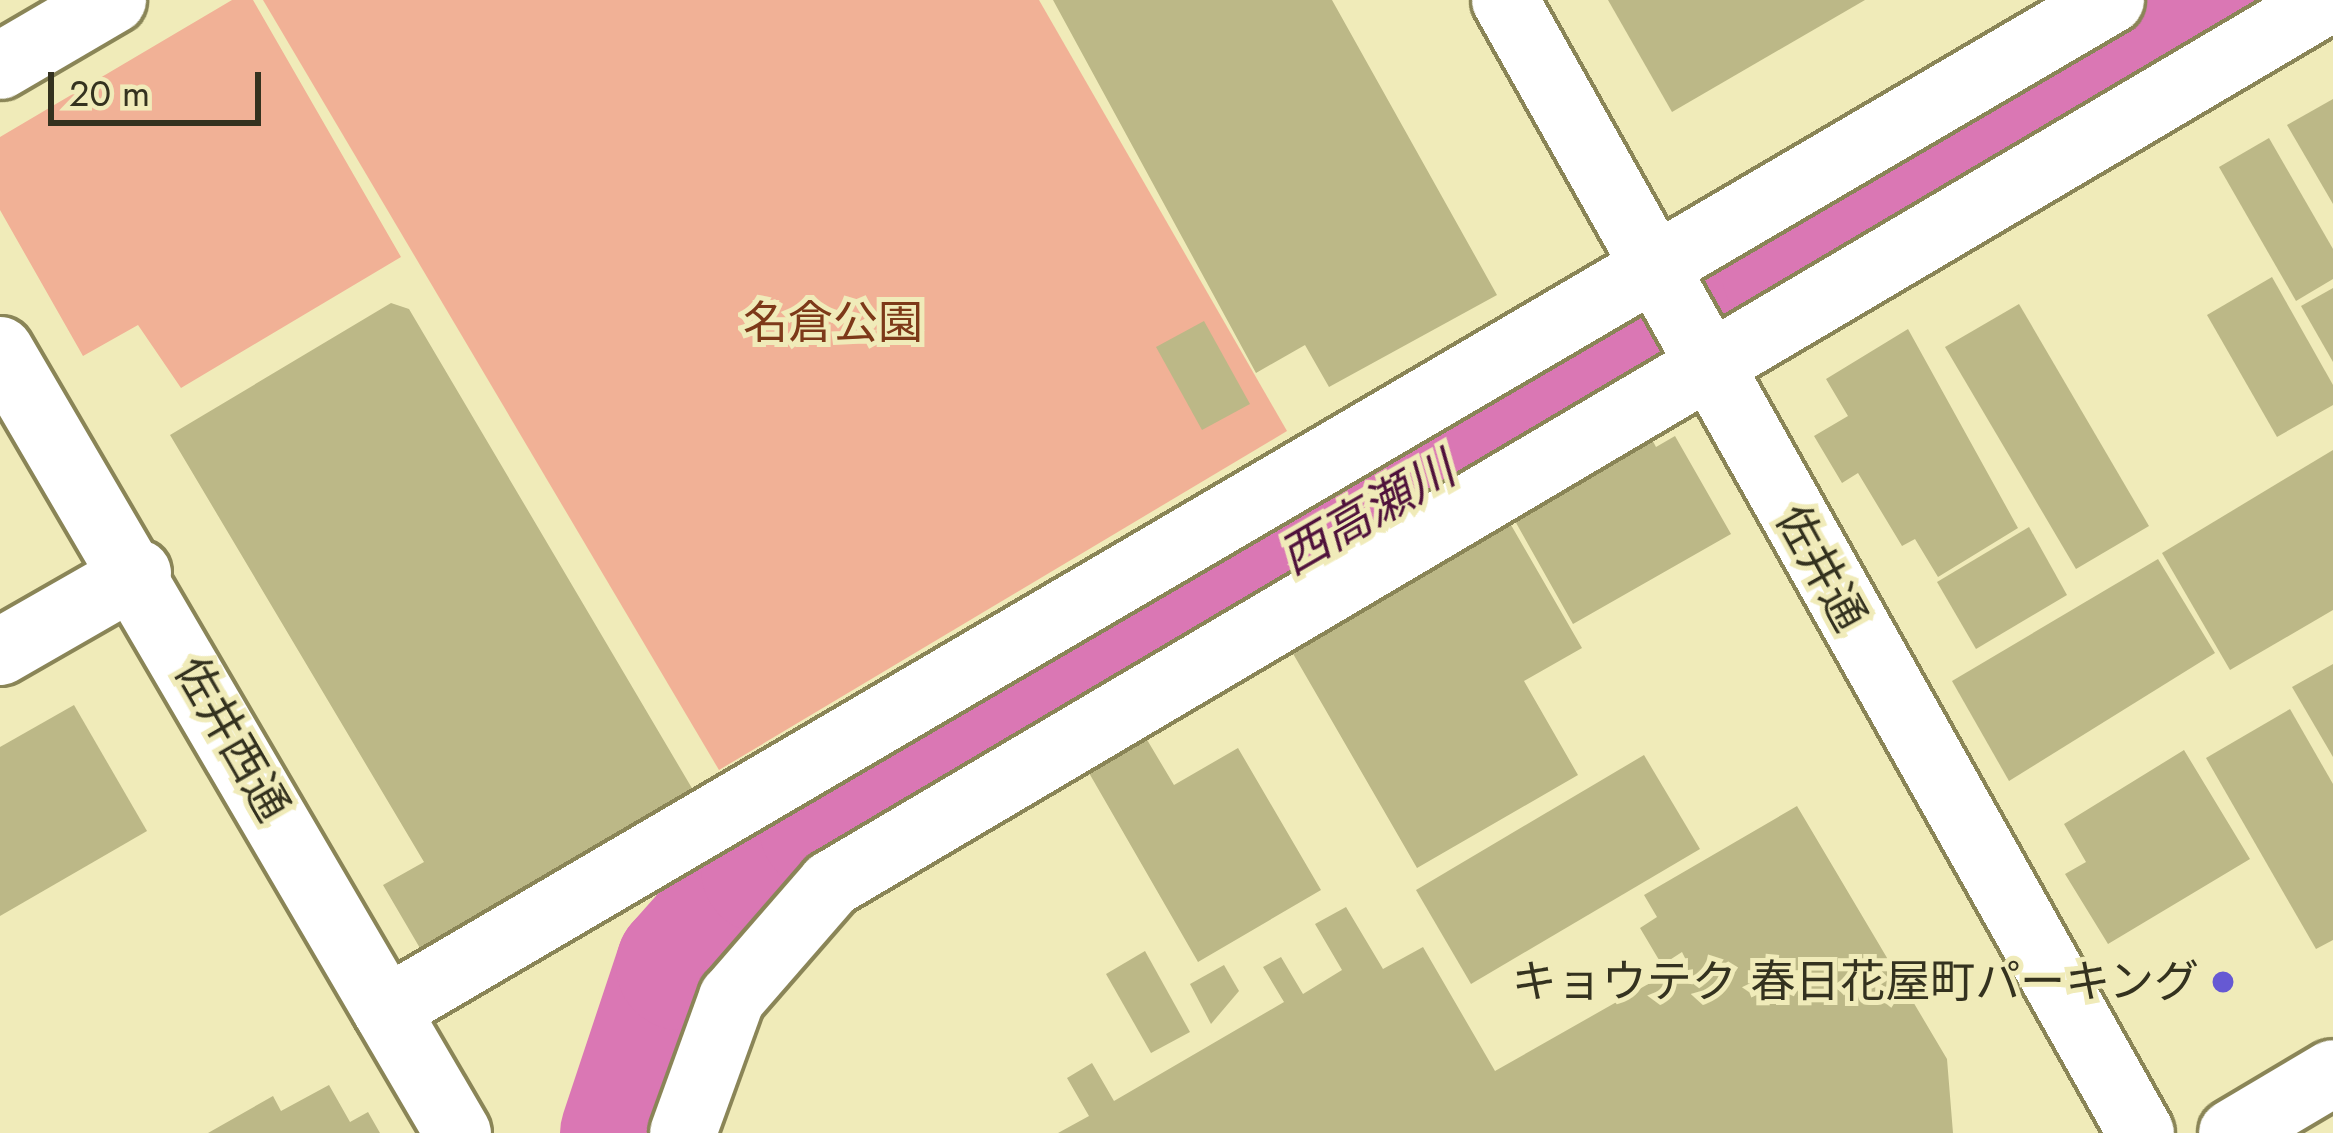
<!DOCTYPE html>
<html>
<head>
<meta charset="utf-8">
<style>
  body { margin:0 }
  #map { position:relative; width:2333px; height:1133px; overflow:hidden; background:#f0ebb9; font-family:Jost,"Noto Sans JP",sans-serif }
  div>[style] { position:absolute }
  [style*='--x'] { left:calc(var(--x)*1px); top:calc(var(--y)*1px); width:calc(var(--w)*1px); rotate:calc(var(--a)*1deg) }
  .green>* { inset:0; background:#f1b196 }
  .stream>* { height:21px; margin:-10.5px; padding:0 10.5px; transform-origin:10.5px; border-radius:10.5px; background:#da77b4 }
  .river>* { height:129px; margin:-64.5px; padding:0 64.5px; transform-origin:64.5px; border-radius:64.5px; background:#da77b4 }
  .building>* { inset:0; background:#bcb887 }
  .roads { filter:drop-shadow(3px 0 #8a8557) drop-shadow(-3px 0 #8a8557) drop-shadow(0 3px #8a8557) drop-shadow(0 -3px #8a8557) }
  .minor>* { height:66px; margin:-33px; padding:0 33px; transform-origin:33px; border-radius:33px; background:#fff }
  .dots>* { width:33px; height:33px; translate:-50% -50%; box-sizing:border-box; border:6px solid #f0ebb9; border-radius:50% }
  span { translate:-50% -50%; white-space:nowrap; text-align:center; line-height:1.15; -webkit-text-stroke:10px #f0ebb9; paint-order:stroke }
  .park-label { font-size:45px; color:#7d3919 }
  .street-label { font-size:45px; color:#34321f }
  .poi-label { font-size:45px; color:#34321f }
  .right { translate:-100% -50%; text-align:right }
  .water-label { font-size:48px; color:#4f113b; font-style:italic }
  .scale { position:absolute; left:48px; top:72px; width:213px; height:54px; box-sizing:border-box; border:6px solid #34321f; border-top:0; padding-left:15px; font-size:36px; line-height:42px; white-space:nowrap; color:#34321f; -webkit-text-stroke:9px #f0ebb9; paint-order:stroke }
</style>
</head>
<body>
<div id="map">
  <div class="green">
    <div style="clip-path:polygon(232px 0,253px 0,401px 257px,181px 388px,138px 325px,83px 356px,0 210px,0 137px)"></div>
    <div style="clip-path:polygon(263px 0,1039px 0,1287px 431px,719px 770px)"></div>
  </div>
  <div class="stream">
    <div style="--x:1834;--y:243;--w:72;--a:-64.5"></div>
    <div style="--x:1014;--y:719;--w:70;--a:-64.5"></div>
  </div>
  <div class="river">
    <div style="--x:624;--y:1133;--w:177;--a:-71.6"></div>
    <div style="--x:680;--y:965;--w:128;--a:-48.5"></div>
    <div style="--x:765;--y:869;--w:72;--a:-36.6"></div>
    <div style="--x:823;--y:826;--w:1111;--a:-29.91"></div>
    <div style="--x:1786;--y:272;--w:522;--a:-31.38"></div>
  </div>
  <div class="building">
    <div style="clip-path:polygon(1053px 0,1332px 0,1497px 295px,1329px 387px,1305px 345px,1256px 373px)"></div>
    <div style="clip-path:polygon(1608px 0,1865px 0,1672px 112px)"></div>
    <div style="clip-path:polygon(2333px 99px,2333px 204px,2287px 125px)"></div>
    <div style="clip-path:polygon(2269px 138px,2333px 249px,2333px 279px,2296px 301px,2219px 167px)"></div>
    <div style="clip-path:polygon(2272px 277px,2333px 385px,2333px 405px,2277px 437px,2207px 315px)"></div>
    <div style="clip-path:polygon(2333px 288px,2333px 362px,2301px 306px)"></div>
    <div style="clip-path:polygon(391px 303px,409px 309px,696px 795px,424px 955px,383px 885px,424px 862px,170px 435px)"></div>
    <div style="clip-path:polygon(2019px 304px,2149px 526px,2076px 569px,1945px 347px)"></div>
    <div style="clip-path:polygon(1204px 321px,1250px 404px,1202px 430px,1156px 347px)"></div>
    <div style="clip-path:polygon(1908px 329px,2018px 528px,1938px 577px,1915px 539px,1902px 546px,1858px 473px,1842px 483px,1814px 436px,1848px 416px,1826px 379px)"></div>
    <div style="clip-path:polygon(1646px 428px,1656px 447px,1675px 436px,1731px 534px,1573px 624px,1515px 521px,1625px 456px,1618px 444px)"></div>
    <div style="clip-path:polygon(2333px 450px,2333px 610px,2230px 670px,2162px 553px)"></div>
    <div style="clip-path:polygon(1507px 518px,1582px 648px,1524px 681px,1578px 775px,1417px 868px,1288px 645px)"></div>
    <div style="clip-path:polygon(2029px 527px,2067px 595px,1976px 649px,1937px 582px)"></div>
    <div style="clip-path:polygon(2158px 559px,2215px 653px,2009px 781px,1952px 681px)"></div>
    <div style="clip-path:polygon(2333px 664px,2333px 757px,2292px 687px)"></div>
    <div style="clip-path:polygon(74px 705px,147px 831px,0 916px,0 747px)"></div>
    <div style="clip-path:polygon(2290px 709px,2333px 784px,2333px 940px,2316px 949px,2206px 758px)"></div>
    <div style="clip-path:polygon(1143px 733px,1174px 785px,1238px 748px,1321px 890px,1198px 962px,1085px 766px)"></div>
    <div style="clip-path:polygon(2184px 750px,2250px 859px,2108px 944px,2065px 874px,2086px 862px,2064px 824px)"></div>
    <div style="clip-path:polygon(1644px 755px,1700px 849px,1471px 984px,1416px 890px)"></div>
    <div style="clip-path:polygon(1797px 806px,1947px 1059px,1953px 1133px,1058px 1133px,1089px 1116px,1067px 1078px,1092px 1063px,1114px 1101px,1284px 1002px,1263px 967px,1281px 957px,1303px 994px,1342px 970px,1315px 924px,1346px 907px,1383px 969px,1423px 947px,1495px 1071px,1687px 962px,1682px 952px,1662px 965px,1640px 928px,1657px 917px,1644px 895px)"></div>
    <div style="clip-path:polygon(1145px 951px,1190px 1032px,1151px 1053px,1106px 974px)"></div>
    <div style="clip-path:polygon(1224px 965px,1239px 991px,1211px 1024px,1190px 984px)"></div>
    <div style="clip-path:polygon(329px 1085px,350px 1122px,368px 1112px,380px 1133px,208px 1133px,273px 1096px,281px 1111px)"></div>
  </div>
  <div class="roads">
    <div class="minor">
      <div style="--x:1505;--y:0;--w:1299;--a:60.69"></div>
      <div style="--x:0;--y:66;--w:131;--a:-30.3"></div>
      <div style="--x:0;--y:350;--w:907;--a:59.68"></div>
      <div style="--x:0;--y:652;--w:159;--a:-29.8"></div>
      <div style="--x:386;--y:1010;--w:1999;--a:-30.35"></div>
      <div style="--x:683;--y:1133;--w:144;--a:-70.1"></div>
      <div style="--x:732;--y:998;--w:151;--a:-49"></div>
      <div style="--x:831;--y:884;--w:1739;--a:-30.56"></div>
      <div style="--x:2232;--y:1133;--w:117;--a:-30.7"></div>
    </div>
  </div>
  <div class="dots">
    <div style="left:2223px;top:982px;background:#6659d3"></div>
  </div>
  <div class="park-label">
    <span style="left:833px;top:323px">名倉公園</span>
  </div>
  <div class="street-label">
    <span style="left:1821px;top:568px;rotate:61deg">佐井通</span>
    <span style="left:232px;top:739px;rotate:60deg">佐井西通</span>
  </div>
  <div class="poi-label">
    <span class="right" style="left:2199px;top:982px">キョウテク 春日花屋町パーキング</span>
  </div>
  <div class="water-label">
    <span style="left:1367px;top:513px;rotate:-30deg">西高瀬川</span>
  </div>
  <div class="scale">20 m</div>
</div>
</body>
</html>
